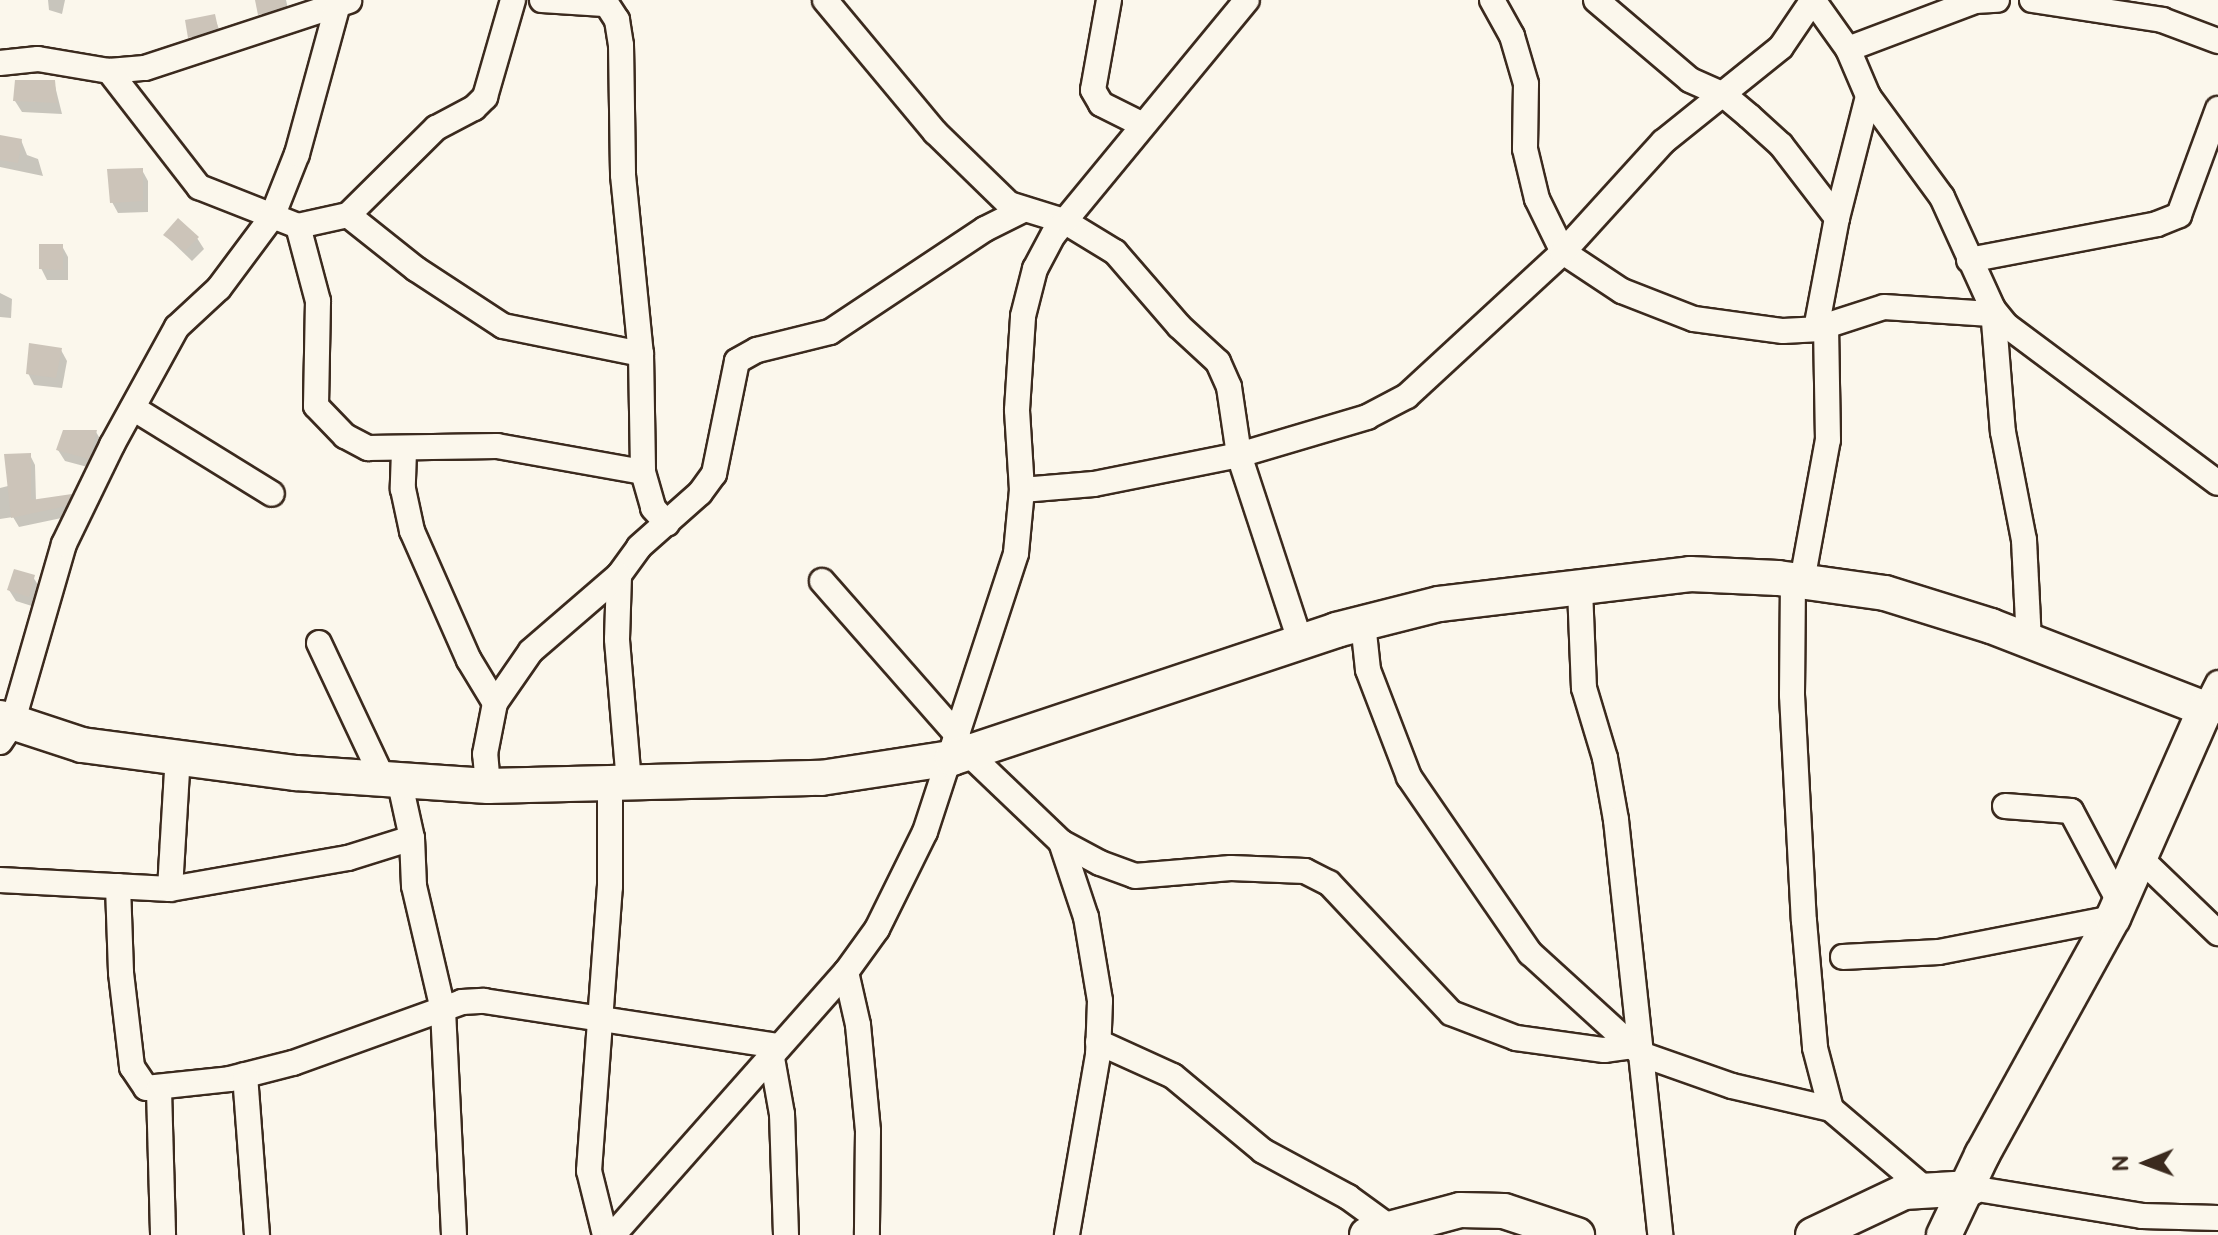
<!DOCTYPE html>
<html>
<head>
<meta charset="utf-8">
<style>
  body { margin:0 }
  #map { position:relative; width:2218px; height:1235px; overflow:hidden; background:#fbf7ec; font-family:"Balsamiq Sans",sans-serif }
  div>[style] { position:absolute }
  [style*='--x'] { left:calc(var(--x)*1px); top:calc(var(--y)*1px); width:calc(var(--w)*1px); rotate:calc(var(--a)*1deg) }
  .shadow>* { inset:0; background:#0003 }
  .building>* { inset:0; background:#ccc4b9 }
  .roads { filter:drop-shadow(2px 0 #3b2a1e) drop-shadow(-2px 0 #3b2a1e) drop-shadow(0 2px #3b2a1e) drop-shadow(0 -2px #3b2a1e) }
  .street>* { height:24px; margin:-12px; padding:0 12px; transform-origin:12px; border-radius:12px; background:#fbf7ec }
  .secondary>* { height:34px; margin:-17px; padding:0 17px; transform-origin:17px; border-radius:17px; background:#fbf7ec }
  span { translate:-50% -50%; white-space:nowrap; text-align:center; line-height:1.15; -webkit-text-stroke:6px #fbf7ec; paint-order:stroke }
  .north { position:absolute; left:2106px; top:1123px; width:80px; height:80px; -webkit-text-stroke:6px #fbf7ec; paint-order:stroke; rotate:269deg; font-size:22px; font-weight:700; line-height:32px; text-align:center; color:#3b2a1e }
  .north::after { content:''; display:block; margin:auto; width:28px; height:36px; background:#3b2a1e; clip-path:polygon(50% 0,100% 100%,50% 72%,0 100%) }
</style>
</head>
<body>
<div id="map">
  <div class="shadow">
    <div style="clip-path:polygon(48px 0,65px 0,62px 14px,49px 10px)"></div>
    <div style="clip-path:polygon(257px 0,286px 0,290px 17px,266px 25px)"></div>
    <div style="clip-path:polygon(214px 16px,223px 40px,196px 48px,187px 22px)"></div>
    <div style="clip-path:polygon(54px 82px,62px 114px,22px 112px,15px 101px)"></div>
    <div style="clip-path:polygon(0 137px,21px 140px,27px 155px,38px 159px,43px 176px,0 167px)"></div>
    <div style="clip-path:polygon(142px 170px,148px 181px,148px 212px,118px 213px,112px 202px)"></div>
    <div style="clip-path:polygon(165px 235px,197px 238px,204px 249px,192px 261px)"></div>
    <div style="clip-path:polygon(62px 246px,68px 257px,68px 280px,47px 280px,41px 268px)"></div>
    <div style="clip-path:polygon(0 293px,12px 299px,11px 318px,0 317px)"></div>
    <div style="clip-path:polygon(61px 350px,67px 361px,62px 388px,34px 385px,28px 373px)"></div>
    <div style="clip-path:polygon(96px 432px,102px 442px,95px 469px,65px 461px,58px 450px)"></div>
    <div style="clip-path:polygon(30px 455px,35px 465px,36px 501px,71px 496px,76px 505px,71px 516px,19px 527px,13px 517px,0 519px,0 488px,8px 486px)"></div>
    <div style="clip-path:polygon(33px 577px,40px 588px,35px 607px,16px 601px,9px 590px)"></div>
  </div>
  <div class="building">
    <div style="clip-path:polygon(255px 0,284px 0,286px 6px,258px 15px)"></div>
    <div style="clip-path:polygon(215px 14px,218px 28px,188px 38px,185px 20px)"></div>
    <div style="clip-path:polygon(15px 80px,55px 80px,57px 103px,13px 101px)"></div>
    <div style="clip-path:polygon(0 135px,22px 139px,18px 163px,0 160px)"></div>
    <div style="clip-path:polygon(143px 168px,143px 201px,110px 203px,107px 169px)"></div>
    <div style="clip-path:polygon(178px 218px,199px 237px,185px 251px,163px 235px)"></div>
    <div style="clip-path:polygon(39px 244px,63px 244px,63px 270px,39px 269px)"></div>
    <div style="clip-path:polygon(29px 343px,62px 348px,56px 378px,26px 374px)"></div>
    <div style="clip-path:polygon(63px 430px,97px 430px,89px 459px,56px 450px)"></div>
    <div style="clip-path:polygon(31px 453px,31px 500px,72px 494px,66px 506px,11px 518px,4px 454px)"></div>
    <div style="clip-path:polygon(14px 569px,35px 575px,29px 597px,7px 590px)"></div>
  </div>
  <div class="roads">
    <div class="street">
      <div style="--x:542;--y:0;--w:62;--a:3.7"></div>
      <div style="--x:604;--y:0;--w:24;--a:57"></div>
      <div style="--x:617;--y:20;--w:25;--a:81"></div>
      <div style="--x:621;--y:45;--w:130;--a:89.1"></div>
      <div style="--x:623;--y:175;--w:180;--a:84.3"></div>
      <div style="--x:641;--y:354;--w:118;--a:89"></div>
      <div style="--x:643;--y:472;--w:37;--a:74"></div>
      <div style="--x:653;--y:508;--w:21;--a:47"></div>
      <div style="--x:825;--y:0;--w:172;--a:50.2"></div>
      <div style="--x:935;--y:132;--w:103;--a:44.2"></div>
      <div style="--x:1009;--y:204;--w:58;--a:17.2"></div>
      <div style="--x:1064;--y:221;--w:60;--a:31.3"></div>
      <div style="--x:1115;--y:252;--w:98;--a:49.1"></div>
      <div style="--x:1179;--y:326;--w:53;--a:42.7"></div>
      <div style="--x:1218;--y:362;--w:27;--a:66"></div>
      <div style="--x:1229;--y:387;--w:69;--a:81.6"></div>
      <div style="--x:1239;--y:455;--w:199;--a:71.8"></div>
      <div style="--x:1109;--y:0;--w:91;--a:100.1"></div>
      <div style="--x:1093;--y:90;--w:16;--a:60"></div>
      <div style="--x:1101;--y:104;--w:47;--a:26.6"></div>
      <div style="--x:1492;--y:0;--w:41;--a:60.9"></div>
      <div style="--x:1512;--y:36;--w:50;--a:73.7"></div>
      <div style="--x:1526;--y:84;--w:65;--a:90.9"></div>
      <div style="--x:1525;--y:149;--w:51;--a:76.5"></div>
      <div style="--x:1537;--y:199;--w:59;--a:63.9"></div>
      <div style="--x:1563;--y:252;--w:71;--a:33.5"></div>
      <div style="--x:1622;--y:291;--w:77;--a:21.3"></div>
      <div style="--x:1694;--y:319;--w:90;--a:7.7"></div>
      <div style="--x:1783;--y:331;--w:33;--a:-3"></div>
      <div style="--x:1816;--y:329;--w:71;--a:-17.9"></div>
      <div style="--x:1884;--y:307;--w:107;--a:3.7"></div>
      <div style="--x:1596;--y:0;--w:123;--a:40.4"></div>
      <div style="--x:1690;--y:80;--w:37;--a:24"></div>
      <div style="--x:1724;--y:95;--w:33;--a:40"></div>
      <div style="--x:1749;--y:116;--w:43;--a:42.2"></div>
      <div style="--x:1781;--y:145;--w:92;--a:52.5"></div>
      <div style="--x:1813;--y:0;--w:60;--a:54.5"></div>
      <div style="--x:1848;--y:49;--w:51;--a:66.9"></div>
      <div style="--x:1868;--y:96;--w:125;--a:53.8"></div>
      <div style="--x:1942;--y:197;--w:123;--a:65.5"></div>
      <div style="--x:1993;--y:309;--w:21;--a:51"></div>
      <div style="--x:2006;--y:325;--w:264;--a:36.7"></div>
      <div style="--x:2032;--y:0;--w:132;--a:8.7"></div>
      <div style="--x:2162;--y:20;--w:60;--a:20.6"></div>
      <div style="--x:1848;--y:49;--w:136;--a:-20.7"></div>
      <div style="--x:1975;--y:1;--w:22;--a:-3"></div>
      <div style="--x:0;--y:63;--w:38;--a:-6"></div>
      <div style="--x:38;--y:59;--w:72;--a:9.6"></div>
      <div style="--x:109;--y:71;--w:36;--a:-5"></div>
      <div style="--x:145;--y:68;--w:215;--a:-18.2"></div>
      <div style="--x:109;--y:71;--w:147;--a:52.2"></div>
      <div style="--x:199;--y:187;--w:106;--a:21.5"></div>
      <div style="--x:298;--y:226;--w:51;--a:-12.4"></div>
      <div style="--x:348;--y:215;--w:124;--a:-44.7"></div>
      <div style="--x:436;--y:128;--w:43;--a:-27.8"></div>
      <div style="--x:474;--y:108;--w:16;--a:-45"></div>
      <div style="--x:485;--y:97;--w:101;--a:-73.9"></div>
      <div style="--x:348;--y:215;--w:87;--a:38.5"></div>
      <div style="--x:416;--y:269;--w:104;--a:33.2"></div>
      <div style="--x:503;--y:326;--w:141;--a:11.5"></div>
      <div style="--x:298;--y:226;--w:78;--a:75.1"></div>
      <div style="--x:318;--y:301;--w:105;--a:91.1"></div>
      <div style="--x:316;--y:406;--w:42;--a:46"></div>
      <div style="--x:345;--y:436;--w:26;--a:28"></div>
      <div style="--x:368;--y:448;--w:129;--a:-0.9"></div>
      <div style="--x:497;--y:446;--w:148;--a:10.1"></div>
      <div style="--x:1969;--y:260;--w:191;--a:-10.8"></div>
      <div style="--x:2157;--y:224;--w:24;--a:-22"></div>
      <div style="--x:2179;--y:215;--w:113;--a:-69.8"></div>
      <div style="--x:1993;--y:309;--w:123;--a:85.4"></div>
      <div style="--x:2003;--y:432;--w:110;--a:79"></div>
      <div style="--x:2024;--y:540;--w:101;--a:87.2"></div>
      <div style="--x:1816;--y:329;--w:113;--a:-79.3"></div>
      <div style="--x:1837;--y:218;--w:126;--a:-75.7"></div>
      <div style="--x:133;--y:408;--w:163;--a:31.7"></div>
      <div style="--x:404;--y:451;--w:38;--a:92"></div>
      <div style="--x:403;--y:489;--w:43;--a:77.9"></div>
      <div style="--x:412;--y:531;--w:141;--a:66.2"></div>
      <div style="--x:469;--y:660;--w:50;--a:58.8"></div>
      <div style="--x:1022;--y:490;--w:72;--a:-4.8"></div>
      <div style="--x:1094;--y:484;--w:148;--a:-11.3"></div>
      <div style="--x:1239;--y:455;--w:134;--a:-16.5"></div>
      <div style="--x:1367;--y:417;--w:45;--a:-27.7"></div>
      <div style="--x:1407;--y:396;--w:212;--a:-42.7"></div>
      <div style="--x:1563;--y:252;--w:149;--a:-47.7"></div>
      <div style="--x:1663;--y:142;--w:151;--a:-38.8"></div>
      <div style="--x:1781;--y:47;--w:57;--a:-55.8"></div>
      <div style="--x:1793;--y:580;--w:115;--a:90.5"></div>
      <div style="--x:1792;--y:695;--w:226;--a:87"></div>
      <div style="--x:1804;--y:921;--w:127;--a:85"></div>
      <div style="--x:1815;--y:1048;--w:63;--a:75.3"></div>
      <div style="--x:822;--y:581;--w:206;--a:48.7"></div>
      <div style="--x:1802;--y:581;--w:143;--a:-79.6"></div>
      <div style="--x:1828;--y:440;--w:115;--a:-91"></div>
      <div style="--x:1580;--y:589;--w:99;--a:87.7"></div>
      <div style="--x:1584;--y:688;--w:73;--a:73.3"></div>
      <div style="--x:1605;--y:758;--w:63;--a:79.9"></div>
      <div style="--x:1616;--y:820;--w:417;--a:83.9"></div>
      <div style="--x:1363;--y:623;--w:47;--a:83.9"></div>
      <div style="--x:1368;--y:670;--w:115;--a:69"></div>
      <div style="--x:1409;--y:777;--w:214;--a:55.5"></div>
      <div style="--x:1530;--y:953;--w:150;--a:42.3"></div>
      <div style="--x:1641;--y:1054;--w:96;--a:19.4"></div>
      <div style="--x:1732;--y:1086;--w:102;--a:13.1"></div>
      <div style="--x:1831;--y:1109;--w:123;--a:40.4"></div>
      <div style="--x:319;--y:643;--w:150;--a:64.8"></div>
      <div style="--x:2205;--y:709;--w:29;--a:-63"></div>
      <div style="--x:0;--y:742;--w:22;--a:-56"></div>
      <div style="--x:12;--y:724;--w:187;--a:-73.9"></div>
      <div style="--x:64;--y:544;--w:110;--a:-64.1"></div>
      <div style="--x:112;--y:445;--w:135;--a:-61.2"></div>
      <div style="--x:177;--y:327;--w:57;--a:-42.9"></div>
      <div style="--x:219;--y:288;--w:89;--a:-53.3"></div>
      <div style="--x:272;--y:217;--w:68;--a:-68.4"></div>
      <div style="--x:297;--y:154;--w:160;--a:-74.7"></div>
      <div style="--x:968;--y:753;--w:129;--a:43.7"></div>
      <div style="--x:1061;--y:842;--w:44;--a:28.3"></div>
      <div style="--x:1100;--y:863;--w:37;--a:20"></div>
      <div style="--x:1135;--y:876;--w:96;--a:-4.8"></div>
      <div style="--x:1231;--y:868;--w:74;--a:2.3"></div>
      <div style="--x:1305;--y:871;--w:27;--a:27"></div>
      <div style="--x:1329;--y:883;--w:178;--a:46.8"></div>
      <div style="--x:1451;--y:1013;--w:70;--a:21"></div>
      <div style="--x:1516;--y:1038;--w:89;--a:7.8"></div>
      <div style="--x:1604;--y:1050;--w:27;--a:-8"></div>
      <div style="--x:399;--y:779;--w:60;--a:77.6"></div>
      <div style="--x:412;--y:838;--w:48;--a:87.6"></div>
      <div style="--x:414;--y:886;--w:127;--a:76.8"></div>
      <div style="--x:443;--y:1010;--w:225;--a:87.2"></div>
      <div style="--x:629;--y:783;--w:144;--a:-94.8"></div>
      <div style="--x:617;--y:639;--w:64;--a:-88.2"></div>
      <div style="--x:619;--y:575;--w:34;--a:-54"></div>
      <div style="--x:639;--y:547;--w:81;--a:-41.5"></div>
      <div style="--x:700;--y:493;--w:24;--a:-54"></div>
      <div style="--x:714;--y:474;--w:115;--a:-78.5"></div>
      <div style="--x:737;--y:361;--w:23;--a:-29"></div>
      <div style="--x:757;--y:350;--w:75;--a:-13.9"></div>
      <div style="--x:830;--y:332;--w:186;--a:-33.6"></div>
      <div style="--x:985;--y:229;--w:42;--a:-26.6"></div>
      <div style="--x:488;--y:786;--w:32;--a:-95"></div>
      <div style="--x:485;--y:754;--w:52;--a:-78.9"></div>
      <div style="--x:495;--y:703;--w:63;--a:-55.3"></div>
      <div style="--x:531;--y:651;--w:116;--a:-40.8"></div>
      <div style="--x:2005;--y:806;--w:66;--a:4.3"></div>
      <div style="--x:2071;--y:811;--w:104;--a:62"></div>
      <div style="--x:1061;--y:842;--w:79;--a:71.6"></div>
      <div style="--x:1086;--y:917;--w:85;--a:80.5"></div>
      <div style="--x:1100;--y:1001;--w:54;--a:92.1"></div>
      <div style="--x:1098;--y:1055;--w:183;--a:99.8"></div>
      <div style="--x:2141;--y:859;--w:107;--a:43.9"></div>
      <div style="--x:0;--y:880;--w:170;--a:3"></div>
      <div style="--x:170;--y:889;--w:181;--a:-9.9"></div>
      <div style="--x:348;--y:858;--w:67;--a:-17.4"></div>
      <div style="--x:118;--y:886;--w:87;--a:88"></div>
      <div style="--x:121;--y:973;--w:95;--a:83.3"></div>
      <div style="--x:132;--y:1067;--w:25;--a:56"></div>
      <div style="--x:146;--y:1088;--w:84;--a:-6.1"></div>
      <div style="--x:230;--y:1079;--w:65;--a:-14.3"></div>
      <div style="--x:293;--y:1063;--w:180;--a:-19.8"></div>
      <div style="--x:462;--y:1002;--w:22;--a:-3"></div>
      <div style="--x:484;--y:1001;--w:298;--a:8.7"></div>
      <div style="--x:170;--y:889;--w:133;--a:-86.6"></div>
      <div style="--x:1843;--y:957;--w:96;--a:-3"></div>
      <div style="--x:1939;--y:952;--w:177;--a:-11.1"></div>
      <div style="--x:846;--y:972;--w:54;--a:77.2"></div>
      <div style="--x:858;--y:1025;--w:106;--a:84.6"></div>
      <div style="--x:868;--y:1131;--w:104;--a:90.6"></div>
      <div style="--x:1098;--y:1042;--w:82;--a:24.4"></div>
      <div style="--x:1173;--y:1076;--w:117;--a:39.8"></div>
      <div style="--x:1263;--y:1151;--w:97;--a:28.4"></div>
      <div style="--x:1348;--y:1197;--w:54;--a:36"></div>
      <div style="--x:772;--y:1058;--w:57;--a:79.9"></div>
      <div style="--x:782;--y:1114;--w:121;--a:88.1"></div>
      <div style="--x:245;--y:1075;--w:160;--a:85.7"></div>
      <div style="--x:159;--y:1090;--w:145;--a:88.4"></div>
      <div style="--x:1971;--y:1188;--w:173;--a:9.3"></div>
      <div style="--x:2142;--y:1216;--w:76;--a:1.5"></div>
      <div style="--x:605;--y:1235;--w:66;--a:-104"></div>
      <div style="--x:589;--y:1171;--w:285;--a:-85.8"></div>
      <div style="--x:610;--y:887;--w:102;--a:-90"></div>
      <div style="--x:613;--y:1235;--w:351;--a:-48.5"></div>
      <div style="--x:846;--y:972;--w:53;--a:-54.2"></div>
      <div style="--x:877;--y:929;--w:108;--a:-63.7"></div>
      <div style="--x:925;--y:832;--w:293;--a:-71.9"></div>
      <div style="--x:1016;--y:553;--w:63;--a:-84.6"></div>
      <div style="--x:1022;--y:490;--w:80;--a:-93.6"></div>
      <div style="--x:1017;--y:410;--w:94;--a:-86.3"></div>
      <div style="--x:1023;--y:316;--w:49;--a:-75.7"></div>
      <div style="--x:1035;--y:269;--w:40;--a:-62"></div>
      <div style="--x:1054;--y:234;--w:303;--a:-50.5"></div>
    </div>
    <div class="secondary">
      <div style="--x:0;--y:718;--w:86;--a:18.2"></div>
      <div style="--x:82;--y:745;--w:216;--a:7.5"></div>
      <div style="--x:296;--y:773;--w:192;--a:3.9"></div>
      <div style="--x:488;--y:786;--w:333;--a:-1.4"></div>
      <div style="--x:821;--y:778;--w:133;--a:-8.7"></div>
      <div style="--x:952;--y:758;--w:405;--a:-18.4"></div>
      <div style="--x:1336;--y:630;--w:106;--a:-14.2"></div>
      <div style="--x:1439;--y:604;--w:253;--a:-6.8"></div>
      <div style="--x:1690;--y:574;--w:88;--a:2.6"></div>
      <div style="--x:1778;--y:578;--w:108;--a:8"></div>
      <div style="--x:1885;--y:593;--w:111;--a:17.3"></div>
      <div style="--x:1991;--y:626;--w:230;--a:21.2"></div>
      <div style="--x:2205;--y:709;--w:14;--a:-17"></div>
      <div style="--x:1367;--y:1235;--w:96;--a:-15"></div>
      <div style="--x:1460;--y:1210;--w:44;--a:1.3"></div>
      <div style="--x:1504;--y:1211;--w:77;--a:18.2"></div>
      <div style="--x:1813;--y:1235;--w:101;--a:-25.3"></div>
      <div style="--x:1904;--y:1192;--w:67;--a:-3.4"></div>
      <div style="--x:1944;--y:1235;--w:89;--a:-64.6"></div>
      <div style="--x:1982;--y:1155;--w:271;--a:-61.1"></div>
      <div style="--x:2113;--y:918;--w:228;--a:-66.2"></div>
    </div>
  </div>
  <div class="north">N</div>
</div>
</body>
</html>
